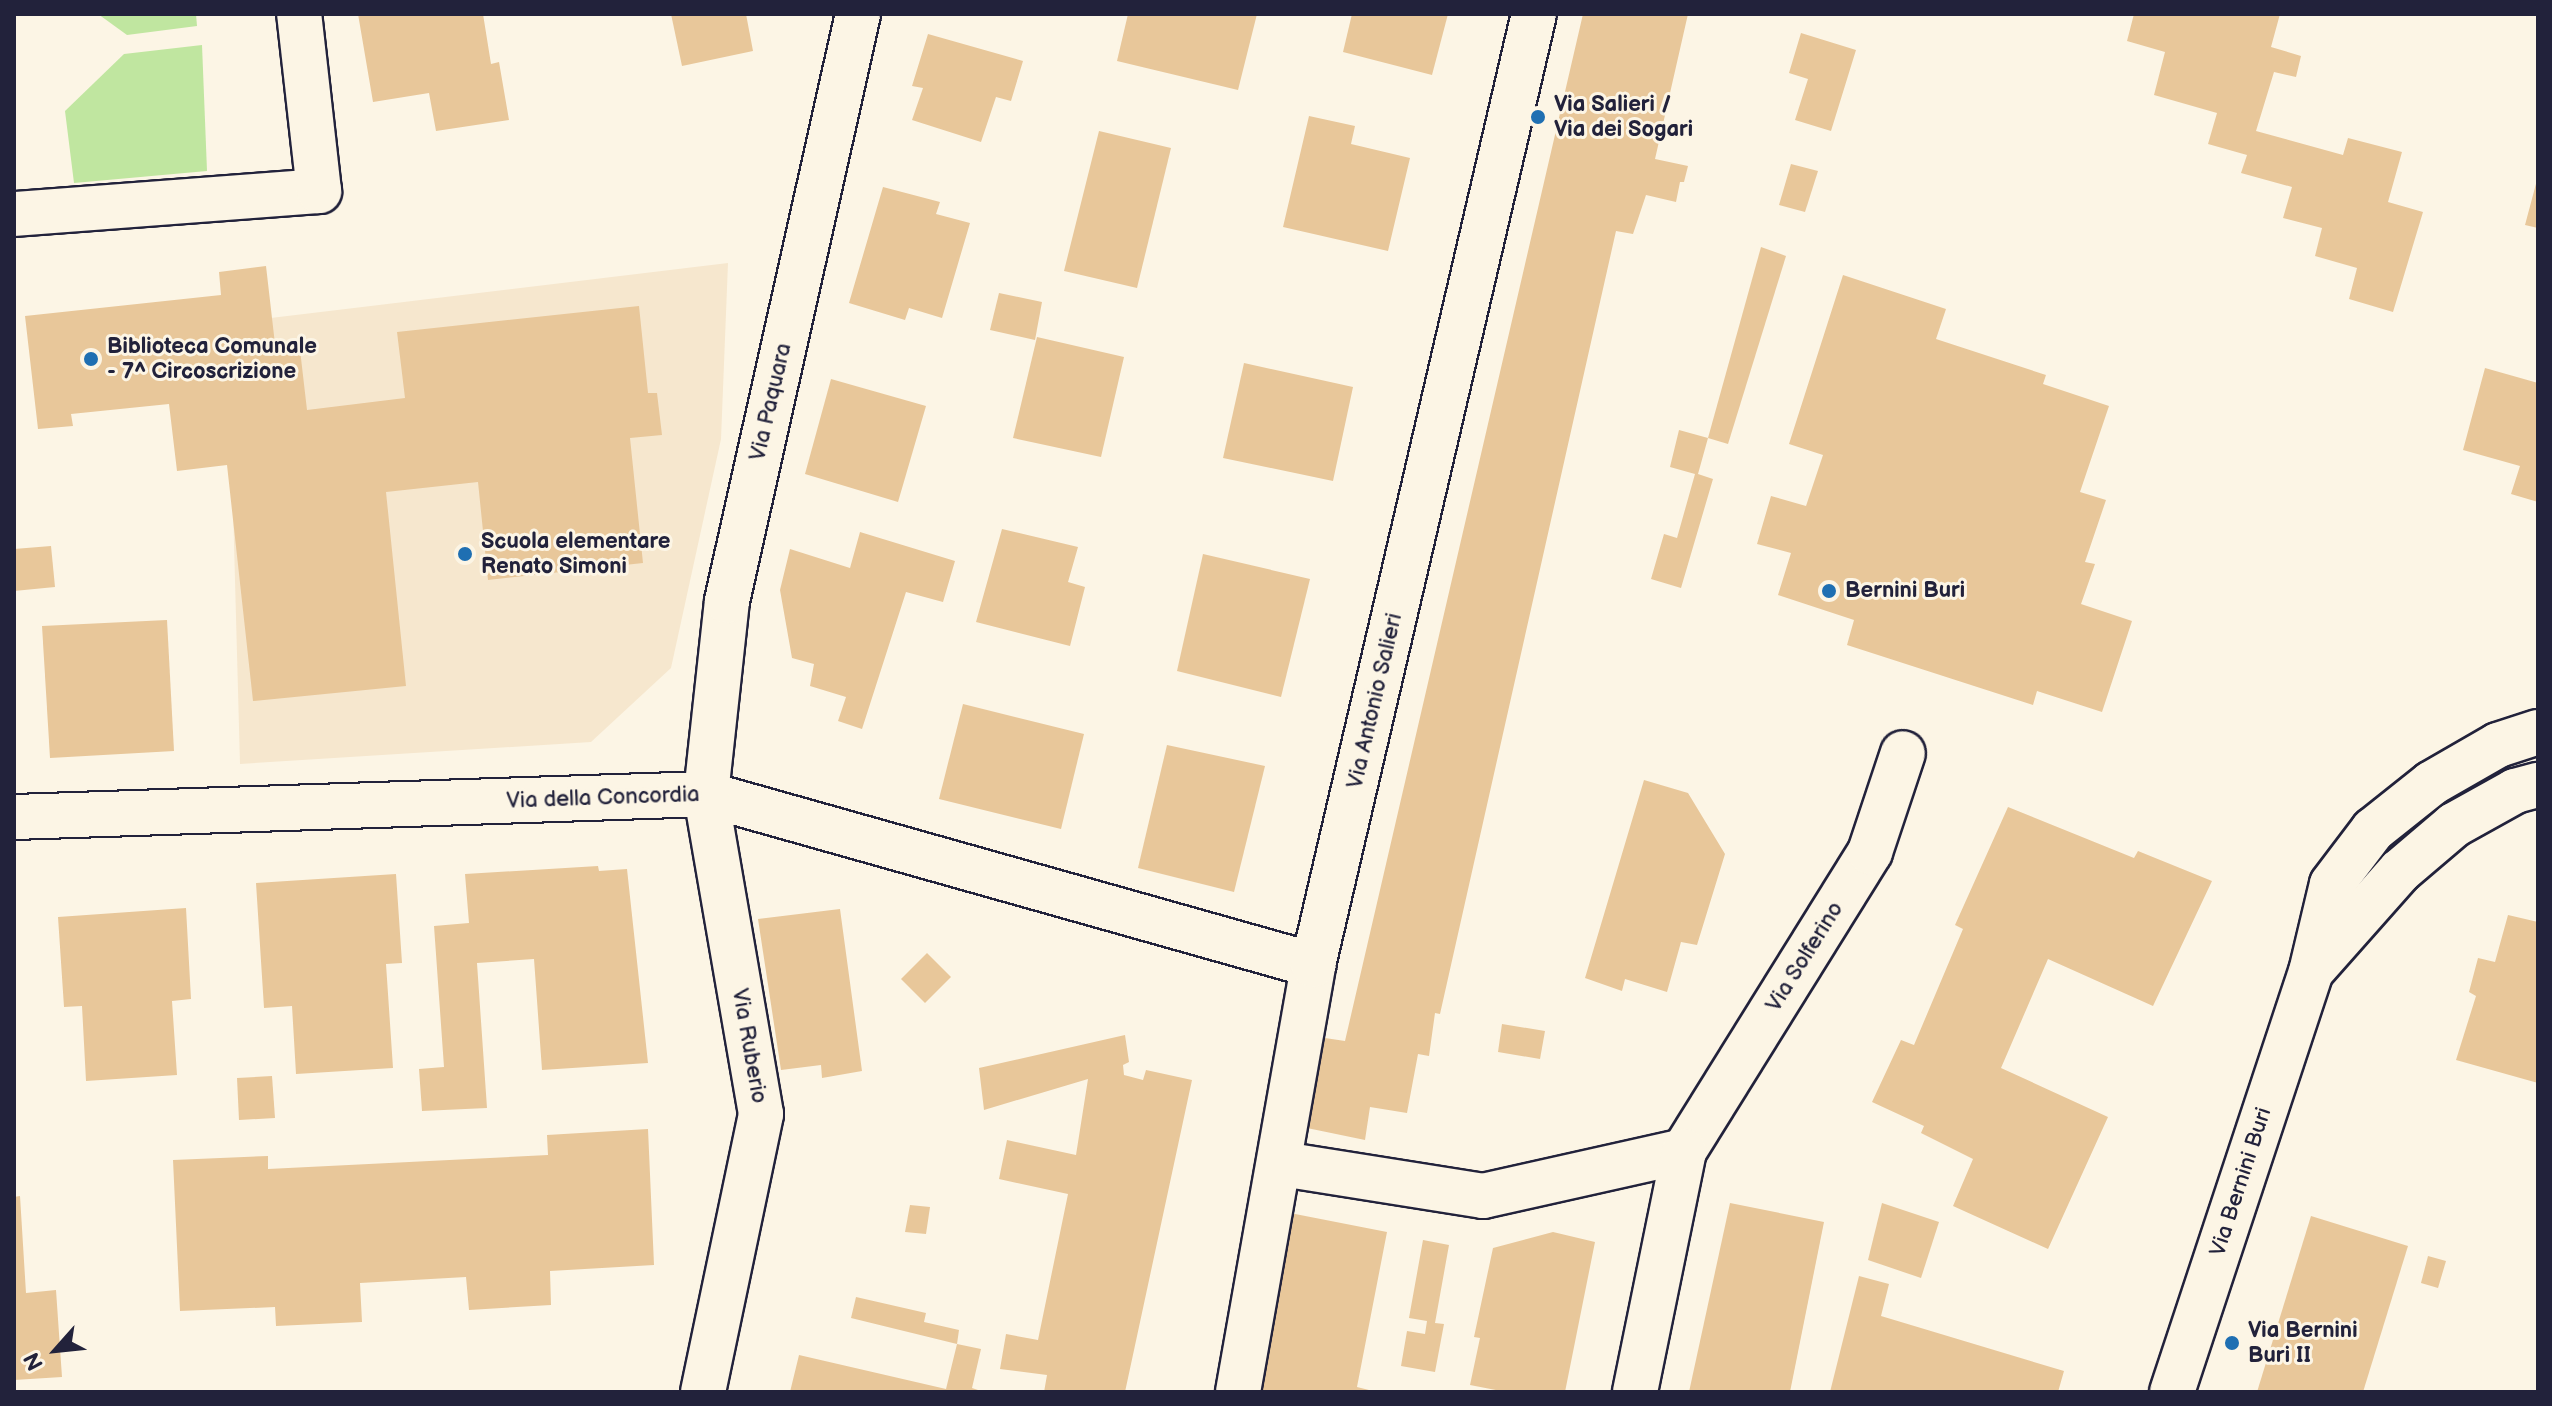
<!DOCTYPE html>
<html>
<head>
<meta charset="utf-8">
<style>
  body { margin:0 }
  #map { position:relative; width:2552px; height:1406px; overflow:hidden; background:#fcf5e5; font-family:"Balsamiq Sans",sans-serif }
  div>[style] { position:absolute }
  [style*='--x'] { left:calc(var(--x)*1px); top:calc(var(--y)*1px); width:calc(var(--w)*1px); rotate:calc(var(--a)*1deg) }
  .built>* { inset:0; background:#f6e7ce }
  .green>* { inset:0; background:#c0e6a0 }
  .building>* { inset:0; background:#e8c79a }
  .roads { filter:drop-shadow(2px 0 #22223b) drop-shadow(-2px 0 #22223b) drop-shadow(0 2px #22223b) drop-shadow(0 -2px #22223b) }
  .minor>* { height:44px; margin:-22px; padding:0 22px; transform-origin:22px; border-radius:22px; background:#fcf5e5 }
  .dots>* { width:22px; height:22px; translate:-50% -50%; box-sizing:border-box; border:4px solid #fcf5e5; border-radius:50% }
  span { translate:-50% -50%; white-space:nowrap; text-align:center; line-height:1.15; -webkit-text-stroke:6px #fcf5e5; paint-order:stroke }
  .poi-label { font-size:22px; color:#22223b; font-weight:700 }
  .left { translate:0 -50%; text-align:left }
  .street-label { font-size:22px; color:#22223b }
  .frame { position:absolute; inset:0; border:16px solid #22223b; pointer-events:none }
  .north { position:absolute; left:16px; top:1310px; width:80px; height:80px; -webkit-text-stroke:6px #fcf5e5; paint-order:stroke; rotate:243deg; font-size:22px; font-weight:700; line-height:32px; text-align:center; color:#22223b }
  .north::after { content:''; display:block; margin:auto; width:28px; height:36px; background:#22223b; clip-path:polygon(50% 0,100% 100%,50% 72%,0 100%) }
</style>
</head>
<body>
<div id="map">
  <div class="built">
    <div style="clip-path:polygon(728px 263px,721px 439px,671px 668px,591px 742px,240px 764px,228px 323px)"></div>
  </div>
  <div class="green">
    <div style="clip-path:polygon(98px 14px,196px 14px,197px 26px,127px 35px)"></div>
    <div style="clip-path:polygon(202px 45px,207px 171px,74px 183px,65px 111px,124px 54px)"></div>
  </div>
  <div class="building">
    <div style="clip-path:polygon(358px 14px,483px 14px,491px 64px,499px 62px,509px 120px,436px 131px,429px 93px,373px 102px)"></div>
    <div style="clip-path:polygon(671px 14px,746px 14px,753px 51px,682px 66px)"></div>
    <div style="clip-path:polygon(1128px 14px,1257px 14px,1238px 90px,1117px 61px)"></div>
    <div style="clip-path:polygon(1352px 14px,1448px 14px,1432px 75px,1343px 52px)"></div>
    <div style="clip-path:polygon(1583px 14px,1688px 14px,1655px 159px,1688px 166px,1684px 182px,1680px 182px,1676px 202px,1646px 195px,1633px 234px,1616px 231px,1440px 1014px,1435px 1013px,1429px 1056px,1418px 1054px,1407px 1113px,1370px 1107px,1365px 1140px,1307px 1128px,1325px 1038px,1345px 1041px)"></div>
    <div style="clip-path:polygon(2134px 14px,2280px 14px,2271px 47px,2301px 56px,2296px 77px,2274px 72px,2256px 131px,2343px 155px,2348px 138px,2402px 152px,2388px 202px,2423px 212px,2393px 312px,2349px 299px,2357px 268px,2315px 256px,2322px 228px,2283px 218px,2292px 187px,2241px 173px,2247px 155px,2208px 144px,2217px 113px,2154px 95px,2165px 52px,2127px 41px)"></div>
    <div style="clip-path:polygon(1801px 33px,1856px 50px,1831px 131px,1795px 120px,1808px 79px,1789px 73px)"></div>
    <div style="clip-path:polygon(928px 34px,1023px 61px,1011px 101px,996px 97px,981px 142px,912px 120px,923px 88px,912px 86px)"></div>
    <div style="clip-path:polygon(1309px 116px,1355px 126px,1351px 144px,1410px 158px,1388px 251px,1283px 227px)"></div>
    <div style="clip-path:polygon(1099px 131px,1171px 148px,1137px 288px,1064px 271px)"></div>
    <div style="clip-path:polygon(1791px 164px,1818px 171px,1805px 212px,1779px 205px)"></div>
    <div style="clip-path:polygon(2537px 180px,2538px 180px,2538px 228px,2525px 225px)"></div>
    <div style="clip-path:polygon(883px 187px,940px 202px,936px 214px,970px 223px,942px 318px,909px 308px,905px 320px,849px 303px)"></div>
    <div style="clip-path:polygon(1761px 247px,1786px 256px,1728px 444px,1708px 438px)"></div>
    <div style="clip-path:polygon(266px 266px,275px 344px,299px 341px,307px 410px,405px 398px,397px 332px,639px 306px,648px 393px,657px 393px,662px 435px,630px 438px,643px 563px,488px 580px,478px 482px,386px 492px,406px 686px,253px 701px,227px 465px,177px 471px,169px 404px,71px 414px,73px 426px,38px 429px,25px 316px,221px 295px,219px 272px)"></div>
    <div style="clip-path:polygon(1843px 275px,1946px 309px,1936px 339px,2046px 375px,2043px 384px,2109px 406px,2080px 492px,2106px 500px,2085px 562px,2095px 564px,2081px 604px,2132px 621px,2102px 712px,2037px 691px,2033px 705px,1847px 645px,1854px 620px,1778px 595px,1791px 553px,1757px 544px,1771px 496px,1806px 506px,1823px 455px,1789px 444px)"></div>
    <div style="clip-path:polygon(999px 293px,1042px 302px,1035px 340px,990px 330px)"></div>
    <div style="clip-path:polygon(1037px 337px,1124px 357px,1101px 457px,1013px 438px)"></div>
    <div style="clip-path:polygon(1244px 363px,1353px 387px,1333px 481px,1223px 458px)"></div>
    <div style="clip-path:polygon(2485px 368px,2538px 383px,2538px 502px,2511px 494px,2520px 466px,2463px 450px)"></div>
    <div style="clip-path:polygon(831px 379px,926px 406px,898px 502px,805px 474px)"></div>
    <div style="clip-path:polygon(1679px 430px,1708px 438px,1698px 474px,1713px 479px,1681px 588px,1651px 579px,1664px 534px,1677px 538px,1695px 474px,1670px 467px)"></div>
    <div style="clip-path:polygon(1002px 529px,1078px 547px,1068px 582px,1085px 587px,1070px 646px,976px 622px)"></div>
    <div style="clip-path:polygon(860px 532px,955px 561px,943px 602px,906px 592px,862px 729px,838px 721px,846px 697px,810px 686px,814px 664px,792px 658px,780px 590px,790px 549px,850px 568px)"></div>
    <div style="clip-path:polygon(51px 546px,55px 587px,14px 591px,14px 549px)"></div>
    <div style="clip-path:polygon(1203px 554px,1310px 579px,1281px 697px,1177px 671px)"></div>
    <div style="clip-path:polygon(167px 620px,174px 751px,50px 758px,42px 626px)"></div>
    <div style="clip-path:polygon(963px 704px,1084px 734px,1061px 829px,939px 799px)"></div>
    <div style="clip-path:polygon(1167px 745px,1265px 766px,1234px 892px,1138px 868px)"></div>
    <div style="clip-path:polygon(1644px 780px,1688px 793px,1725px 854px,1697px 945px,1681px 942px,1667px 992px,1625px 979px,1622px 991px,1585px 978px)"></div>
    <div style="clip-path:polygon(2008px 807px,2134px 858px,2138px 851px,2212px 881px,2153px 1006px,2048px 959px,2001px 1068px,2108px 1117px,2048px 1249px,1953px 1206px,1973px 1159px,1921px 1133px,1924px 1126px,1872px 1102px,1901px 1040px,1914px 1045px,1963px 929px,1955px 925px)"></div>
    <div style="clip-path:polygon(598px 866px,599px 871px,627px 869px,648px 1063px,542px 1070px,534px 959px,477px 963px,487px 1108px,422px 1111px,419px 1069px,444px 1067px,434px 926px,469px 923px,465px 874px)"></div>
    <div style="clip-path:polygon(396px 874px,402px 963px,386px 964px,393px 1068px,296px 1074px,292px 1006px,264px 1008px,256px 883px)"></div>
    <div style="clip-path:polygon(186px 908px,191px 999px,172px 1001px,177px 1075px,86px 1081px,82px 1006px,64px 1007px,58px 917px)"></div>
    <div style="clip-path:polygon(840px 909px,862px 1071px,822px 1078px,821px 1065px,781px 1070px,758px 919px)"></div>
    <div style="clip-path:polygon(2508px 915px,2538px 922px,2538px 1083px,2456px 1060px,2476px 996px,2469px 992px,2478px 958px,2495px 962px)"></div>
    <div style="clip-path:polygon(927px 953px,951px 977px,925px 1003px,901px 979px)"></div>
    <div style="clip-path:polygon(1502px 1024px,1545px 1031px,1540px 1059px,1498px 1052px)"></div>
    <div style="clip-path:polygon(1125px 1035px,1129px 1062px,1123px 1065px,1124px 1075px,1143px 1080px,1146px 1070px,1192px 1080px,1125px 1392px,1044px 1392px,1047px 1375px,1000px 1369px,1006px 1334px,1038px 1340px,1068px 1194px,999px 1179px,1007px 1140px,1076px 1155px,1088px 1079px,984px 1110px,979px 1068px)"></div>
    <div style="clip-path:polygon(272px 1076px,275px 1118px,239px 1120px,237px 1078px)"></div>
    <div style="clip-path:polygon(648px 1129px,654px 1265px,550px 1271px,551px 1305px,469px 1310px,466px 1277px,360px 1283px,362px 1322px,276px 1326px,275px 1307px,180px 1311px,173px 1160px,268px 1156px,268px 1169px,548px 1155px,547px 1135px)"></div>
    <div style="clip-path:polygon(20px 1196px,26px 1293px,56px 1290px,62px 1377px,14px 1380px,14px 1197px)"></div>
    <div style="clip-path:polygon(1730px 1203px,1824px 1222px,1790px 1392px,1689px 1392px)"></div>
    <div style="clip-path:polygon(1882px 1203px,1939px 1222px,1921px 1278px,1868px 1260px)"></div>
    <div style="clip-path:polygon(910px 1205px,930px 1207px,926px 1234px,905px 1232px)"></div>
    <div style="clip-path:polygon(1290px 1213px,1387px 1232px,1357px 1387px,1377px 1392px,1256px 1392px)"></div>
    <div style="clip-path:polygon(2311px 1216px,2408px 1246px,2363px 1392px,2257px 1392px)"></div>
    <div style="clip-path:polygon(1553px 1232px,1595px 1242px,1565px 1392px,1506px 1392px,1470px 1385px,1480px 1338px,1474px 1337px,1493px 1248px)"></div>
    <div style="clip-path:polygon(1423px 1240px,1449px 1245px,1435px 1323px,1444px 1324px,1435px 1372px,1401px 1366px,1407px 1331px,1425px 1334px,1427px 1321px,1409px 1318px)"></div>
    <div style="clip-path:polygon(2428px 1256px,2446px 1261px,2438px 1288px,2421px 1283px)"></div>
    <div style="clip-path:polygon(1859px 1276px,1889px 1284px,1881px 1316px,2064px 1371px,2058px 1392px,1830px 1392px)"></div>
    <div style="clip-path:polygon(856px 1297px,926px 1313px,924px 1322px,959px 1330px,957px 1344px,851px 1318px)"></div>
    <div style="clip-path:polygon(957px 1344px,981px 1349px,972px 1388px,984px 1392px,790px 1392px,799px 1355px,946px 1389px)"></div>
  </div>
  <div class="roads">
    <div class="minor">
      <div style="--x:14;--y:214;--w:306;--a:-4.3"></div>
      <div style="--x:319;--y:191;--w:178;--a:-96.4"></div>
      <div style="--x:14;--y:817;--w:692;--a:-1.9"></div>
      <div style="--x:706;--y:794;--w:631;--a:15.73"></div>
      <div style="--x:2315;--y:967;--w:128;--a:-48.5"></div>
      <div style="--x:2400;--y:871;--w:71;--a:-40.4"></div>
      <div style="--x:2454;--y:825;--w:70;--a:-29.1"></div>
      <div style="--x:2515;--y:791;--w:24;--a:-15"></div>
      <div style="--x:1684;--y:1151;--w:352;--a:-58.1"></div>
      <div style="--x:1870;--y:852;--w:104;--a:-71.6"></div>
      <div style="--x:1282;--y:1164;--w:204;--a:9"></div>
      <div style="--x:1483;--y:1196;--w:206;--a:-12.6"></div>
      <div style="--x:1684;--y:1151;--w:246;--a:101.5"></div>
      <div style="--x:703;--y:1392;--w:284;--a:-78.2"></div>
      <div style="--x:761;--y:1114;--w:325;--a:-99.8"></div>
      <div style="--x:706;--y:794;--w:194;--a:-83.8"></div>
      <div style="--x:727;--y:601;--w:601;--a:-77.42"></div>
      <div style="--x:1238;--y:1392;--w:434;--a:-80"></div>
      <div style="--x:1313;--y:965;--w:976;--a:-76.92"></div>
      <div style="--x:2172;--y:1392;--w:442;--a:-71.7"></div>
      <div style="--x:2311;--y:972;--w:90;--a:-76.6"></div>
      <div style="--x:2332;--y:884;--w:68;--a:-52.8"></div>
      <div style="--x:2373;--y:830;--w:75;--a:-38.5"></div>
      <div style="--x:2432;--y:783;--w:76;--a:-29.9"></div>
      <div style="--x:2498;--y:745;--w:42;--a:-18"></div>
    </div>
  </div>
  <div class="dots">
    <div style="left:1538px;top:117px;background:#1f6fb2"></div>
    <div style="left:91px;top:359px;background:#1f6fb2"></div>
    <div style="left:465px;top:554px;background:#1f6fb2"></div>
    <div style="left:1829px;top:591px;background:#1f6fb2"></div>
    <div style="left:2232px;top:1343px;background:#1f6fb2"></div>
  </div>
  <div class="poi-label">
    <span class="left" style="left:1554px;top:117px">Via Salieri /<br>Via dei Sogari</span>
    <span class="left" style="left:107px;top:359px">Biblioteca Comunale<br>- 7^ Circoscrizione</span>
    <span class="left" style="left:481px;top:554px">Scuola elementare<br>Renato Simoni</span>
    <span class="left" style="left:1845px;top:591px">Bernini Buri</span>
    <span class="left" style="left:2248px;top:1343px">Via Bernini<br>Buri II</span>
  </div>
  <div class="street-label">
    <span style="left:771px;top:402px;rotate:-77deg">Via Paquara</span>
    <span style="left:1375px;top:701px;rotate:-77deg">Via Antonio Salieri</span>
    <span style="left:603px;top:798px;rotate:-2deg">Via della Concordia</span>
    <span style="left:1805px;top:957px;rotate:-58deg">Via Solferino</span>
    <span style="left:749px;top:1046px;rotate:80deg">Via Ruberio</span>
    <span style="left:2241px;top:1182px;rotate:-72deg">Via Bernini Buri</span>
  </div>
  <div class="frame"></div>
  <div class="north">N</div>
</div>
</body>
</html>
